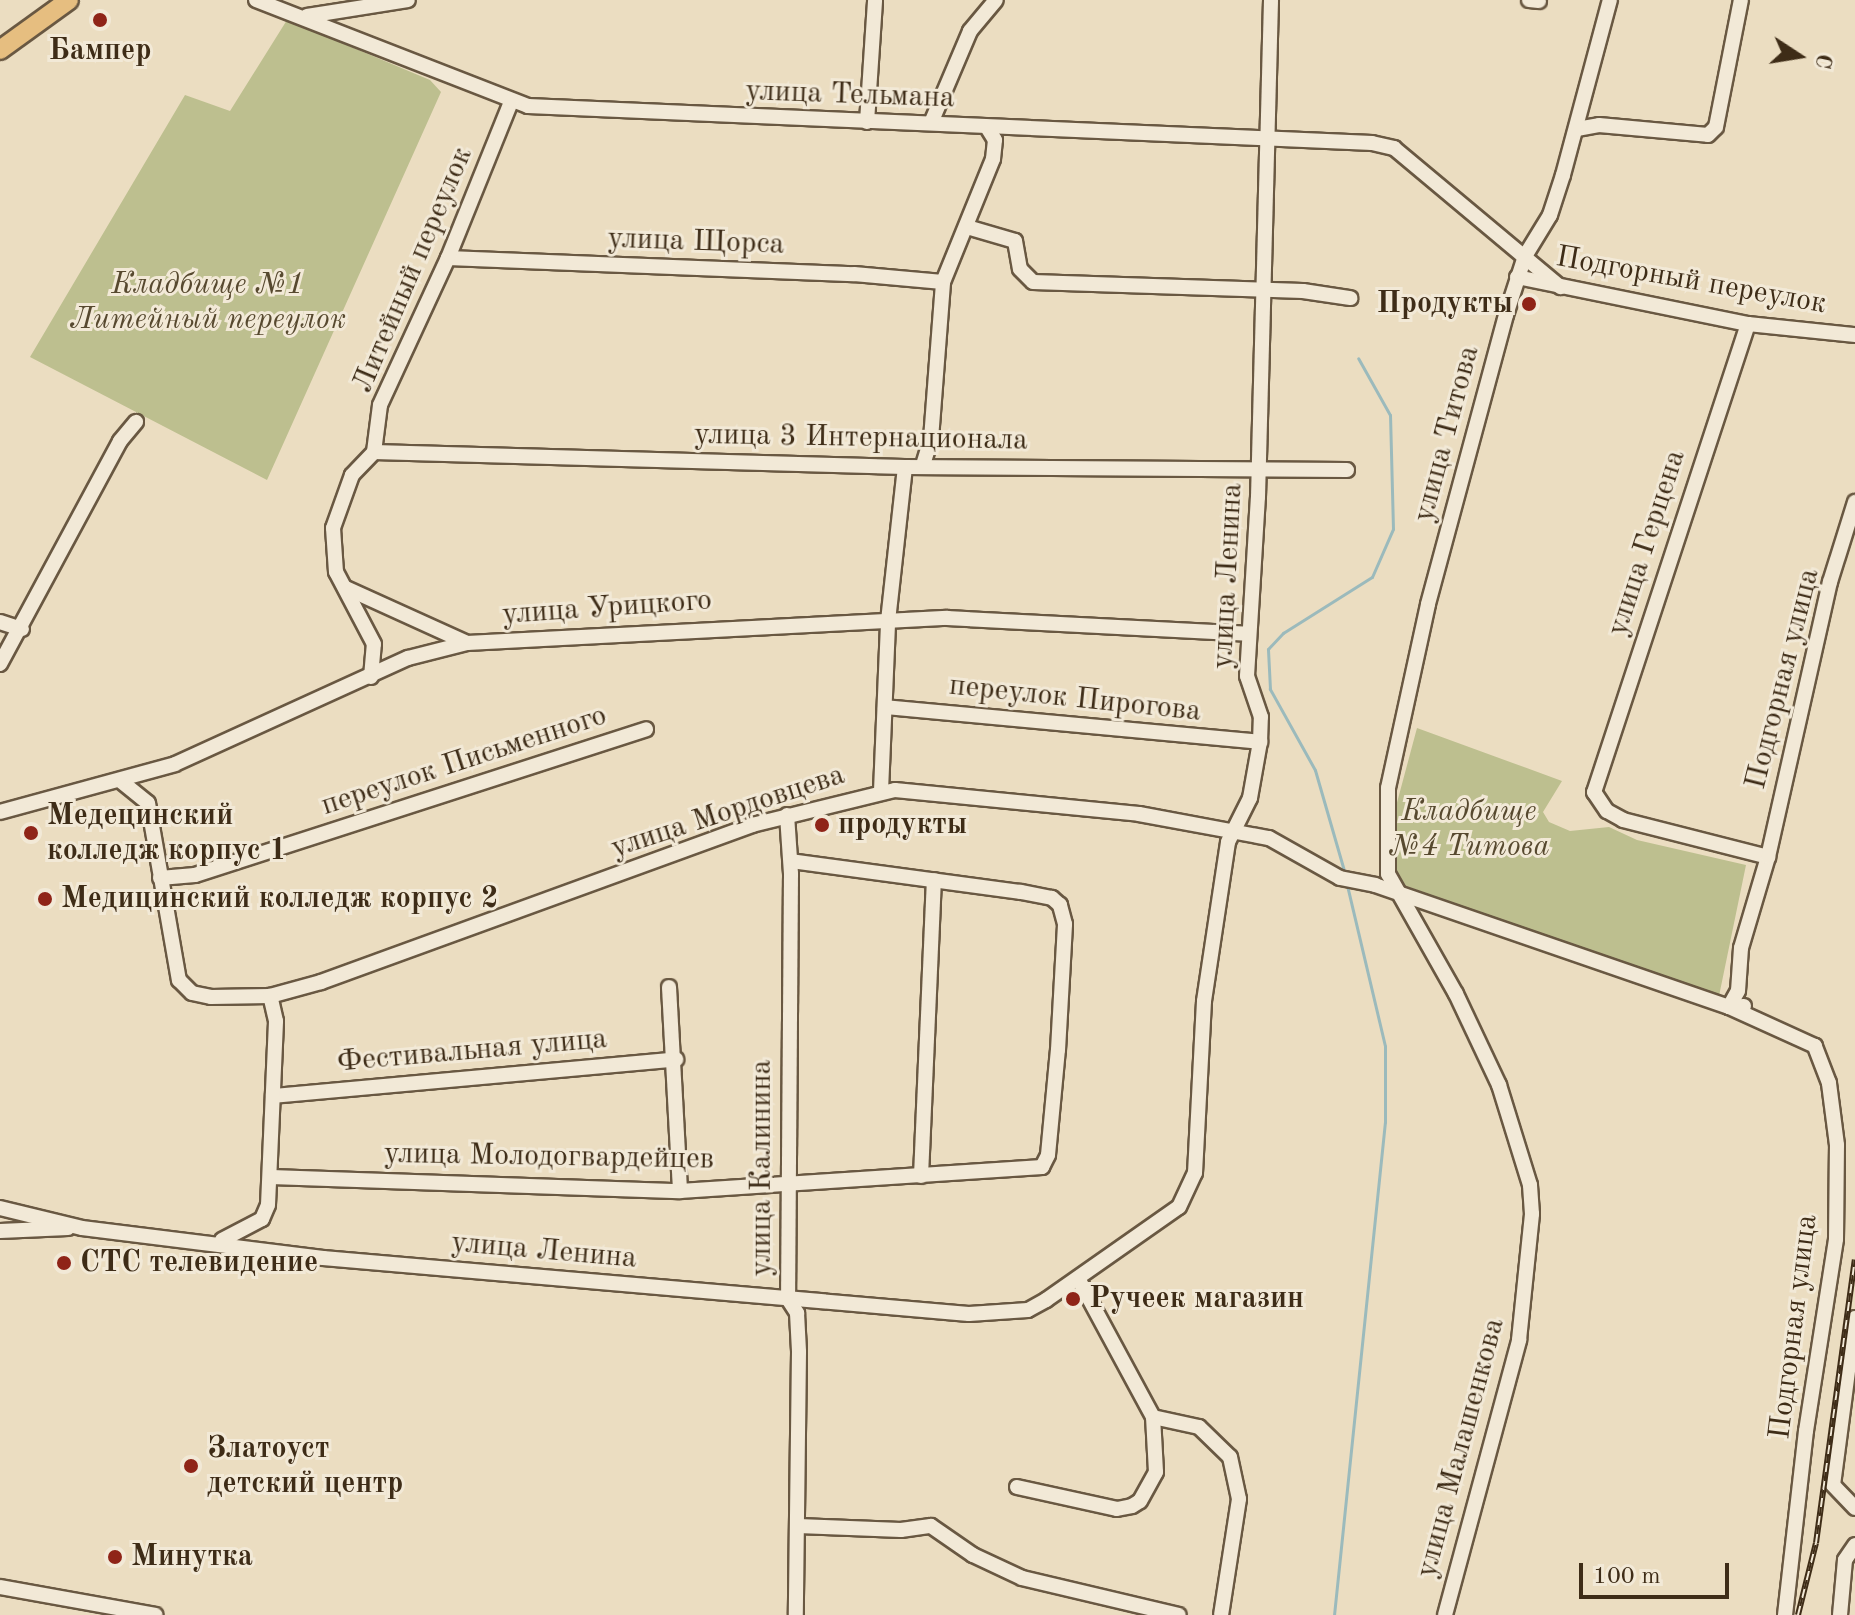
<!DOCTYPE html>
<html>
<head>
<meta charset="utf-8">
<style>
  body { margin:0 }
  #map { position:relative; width:1855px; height:1615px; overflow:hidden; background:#ebddc1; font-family:"Old Standard TT",serif }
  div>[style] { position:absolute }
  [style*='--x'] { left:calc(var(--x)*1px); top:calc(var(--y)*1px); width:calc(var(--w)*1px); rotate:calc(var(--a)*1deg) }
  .green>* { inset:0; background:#bdbf8f }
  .stream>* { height:3px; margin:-1.5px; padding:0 1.5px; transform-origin:1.5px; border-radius:1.5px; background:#9bbabc }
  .roads { filter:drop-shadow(2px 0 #695842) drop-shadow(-2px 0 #695842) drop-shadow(0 2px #695842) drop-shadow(0 -2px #695842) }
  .minor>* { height:14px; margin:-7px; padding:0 7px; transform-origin:7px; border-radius:7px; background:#f2e9d7 }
  .major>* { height:18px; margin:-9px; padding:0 9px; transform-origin:9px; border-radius:9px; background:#e6be80 }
  .rail>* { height:6px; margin-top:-3px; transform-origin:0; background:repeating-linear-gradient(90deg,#f2e9d7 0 9px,#3e2c17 0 18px); box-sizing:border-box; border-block:2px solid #3e2c17 }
  .dots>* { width:22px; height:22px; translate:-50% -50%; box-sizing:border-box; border:4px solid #f2e9d7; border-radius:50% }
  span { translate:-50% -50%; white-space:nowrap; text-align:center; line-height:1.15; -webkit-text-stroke:6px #f2e9d7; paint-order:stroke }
  .poi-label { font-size:30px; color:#3e2c17; font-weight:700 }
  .right { translate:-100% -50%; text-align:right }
  .left { translate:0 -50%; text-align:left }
  .street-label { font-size:30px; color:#3e2c17 }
  .park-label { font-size:30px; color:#57492f; font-style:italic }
  .north { position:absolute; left:1759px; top:16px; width:80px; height:80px; -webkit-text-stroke:6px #f2e9d7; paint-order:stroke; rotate:102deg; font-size:22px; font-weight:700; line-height:32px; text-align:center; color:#3e2c17 }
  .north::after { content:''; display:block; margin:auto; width:28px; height:36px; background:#3e2c17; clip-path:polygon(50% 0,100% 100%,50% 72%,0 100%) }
  .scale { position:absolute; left:1579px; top:1563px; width:150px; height:36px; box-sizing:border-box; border:4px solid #3e2c17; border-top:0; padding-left:10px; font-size:24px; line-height:28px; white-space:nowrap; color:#3e2c17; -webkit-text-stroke:6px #f2e9d7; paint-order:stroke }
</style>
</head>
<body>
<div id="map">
  <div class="green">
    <div style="clip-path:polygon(287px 20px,430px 80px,441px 92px,267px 480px,30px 357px,185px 95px,230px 111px)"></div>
    <div style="clip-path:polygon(1417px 728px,1562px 781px,1543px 812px,1549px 822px,1570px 831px,1609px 827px,1637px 840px,1746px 865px,1719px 996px,1403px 885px,1392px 861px,1391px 825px)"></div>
  </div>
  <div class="stream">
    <div style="--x:1345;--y:874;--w:108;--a:-106.1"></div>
    <div style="--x:1315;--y:770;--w:93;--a:-119.1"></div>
    <div style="--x:1270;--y:689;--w:40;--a:-92.9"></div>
    <div style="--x:1268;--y:649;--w:22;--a:-47"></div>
    <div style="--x:1283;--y:633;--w:105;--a:-32.2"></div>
    <div style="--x:1372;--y:577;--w:52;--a:-66.4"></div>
    <div style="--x:1393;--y:529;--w:114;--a:-91.5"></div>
    <div style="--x:1390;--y:415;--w:65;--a:-119.3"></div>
    <div style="--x:1334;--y:1615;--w:496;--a:-84.1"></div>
    <div style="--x:1385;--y:1122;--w:76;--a:-90"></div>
    <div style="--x:1385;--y:1046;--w:165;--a:-103.3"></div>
  </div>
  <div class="roads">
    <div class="minor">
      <div style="--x:256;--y:0;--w:292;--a:21.3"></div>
      <div style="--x:528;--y:106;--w:845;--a:2.51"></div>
      <div style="--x:1372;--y:143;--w:23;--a:13"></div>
      <div style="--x:1394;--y:148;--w:217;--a:39.9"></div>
      <div style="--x:1529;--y:0;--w:10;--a:6"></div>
      <div style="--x:307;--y:16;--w:102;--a:-9"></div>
      <div style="--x:867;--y:122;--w:122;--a:-86.2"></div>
      <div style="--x:931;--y:123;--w:100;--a:-67"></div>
      <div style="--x:970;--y:31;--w:40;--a:-50"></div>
      <div style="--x:1577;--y:129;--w:22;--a:-10"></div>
      <div style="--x:1599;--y:125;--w:109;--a:5.2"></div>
      <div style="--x:1708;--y:135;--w:11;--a:-45"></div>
      <div style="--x:1716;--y:127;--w:129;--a:-78.9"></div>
      <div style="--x:967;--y:227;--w:50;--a:16.3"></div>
      <div style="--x:1015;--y:241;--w:28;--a:80"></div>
      <div style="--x:1020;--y:269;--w:18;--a:45"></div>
      <div style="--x:1033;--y:282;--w:270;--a:1.9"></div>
      <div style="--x:1303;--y:291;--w:48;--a:8.5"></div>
      <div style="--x:448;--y:258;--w:406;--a:2.3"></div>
      <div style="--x:854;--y:274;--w:89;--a:5.1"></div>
      <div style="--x:1517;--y:277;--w:236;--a:11.5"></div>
      <div style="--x:1748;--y:324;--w:108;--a:5.9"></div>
      <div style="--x:1748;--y:324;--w:493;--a:108.2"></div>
      <div style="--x:1594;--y:792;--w:23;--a:56"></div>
      <div style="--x:1607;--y:811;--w:18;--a:29"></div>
      <div style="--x:1623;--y:820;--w:150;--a:14.3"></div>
      <div style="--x:374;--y:452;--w:531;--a:1.62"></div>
      <div style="--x:905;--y:467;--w:442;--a:0.4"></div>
      <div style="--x:923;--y:465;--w:27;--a:-73"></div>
      <div style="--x:931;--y:439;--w:157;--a:-85.6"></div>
      <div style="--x:943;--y:282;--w:133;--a:-67.9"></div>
      <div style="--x:993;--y:159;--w:19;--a:-84"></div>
      <div style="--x:995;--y:140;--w:15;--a:-122"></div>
      <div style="--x:346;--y:588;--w:131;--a:24.4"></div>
      <div style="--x:0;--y:622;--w:23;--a:18"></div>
      <div style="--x:0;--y:664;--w:253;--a:-61.7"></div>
      <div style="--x:120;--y:441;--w:25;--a:-50"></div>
      <div style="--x:371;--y:677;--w:33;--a:-85"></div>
      <div style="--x:374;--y:644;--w:81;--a:-117.8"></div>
      <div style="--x:336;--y:572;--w:44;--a:-93.9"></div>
      <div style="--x:333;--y:528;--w:56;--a:-70.3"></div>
      <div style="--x:352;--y:475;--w:32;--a:-46"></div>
      <div style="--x:374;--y:452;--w:47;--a:-82.7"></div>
      <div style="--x:380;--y:405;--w:162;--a:-65.2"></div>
      <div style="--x:448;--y:258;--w:168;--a:-68"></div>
      <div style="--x:885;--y:707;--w:377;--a:5.3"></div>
      <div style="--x:122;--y:782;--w:33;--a:39"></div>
      <div style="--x:148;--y:803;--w:180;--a:80.1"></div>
      <div style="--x:179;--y:980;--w:18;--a:45"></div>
      <div style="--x:192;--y:993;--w:19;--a:12"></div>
      <div style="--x:211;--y:997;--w:59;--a:-1"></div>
      <div style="--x:270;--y:996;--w:53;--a:-15.4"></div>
      <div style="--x:321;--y:982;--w:459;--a:-20"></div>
      <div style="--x:752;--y:825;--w:147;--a:-13.8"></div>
      <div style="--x:895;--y:790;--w:245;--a:5.6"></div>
      <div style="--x:1139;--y:814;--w:132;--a:10.5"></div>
      <div style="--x:1269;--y:838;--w:81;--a:29.4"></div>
      <div style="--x:1340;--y:878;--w:36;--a:11"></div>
      <div style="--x:1375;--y:885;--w:374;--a:19"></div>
      <div style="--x:1729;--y:1007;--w:15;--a:-4"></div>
      <div style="--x:881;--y:791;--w:170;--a:-87.6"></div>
      <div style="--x:888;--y:621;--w:155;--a:-83.7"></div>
      <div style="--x:0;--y:812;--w:181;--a:-15.3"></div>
      <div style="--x:175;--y:764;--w:256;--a:-24.5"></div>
      <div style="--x:408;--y:658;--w:61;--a:-14.3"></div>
      <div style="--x:467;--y:643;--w:481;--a:-3"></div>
      <div style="--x:947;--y:618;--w:301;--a:3"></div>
      <div style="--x:787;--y:815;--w:59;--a:86.1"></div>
      <div style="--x:791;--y:874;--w:425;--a:90.4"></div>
      <div style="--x:788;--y:1299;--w:17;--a:57"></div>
      <div style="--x:797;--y:1313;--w:39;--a:87"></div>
      <div style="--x:799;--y:1352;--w:263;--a:90.7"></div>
      <div style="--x:160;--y:878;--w:35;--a:-5"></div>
      <div style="--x:195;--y:875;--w:474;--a:-17.9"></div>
      <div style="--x:669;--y:987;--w:204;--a:86.9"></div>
      <div style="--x:273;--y:1096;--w:405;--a:-5.2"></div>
      <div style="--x:921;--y:1176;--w:296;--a:-87.5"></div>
      <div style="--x:271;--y:1177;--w:409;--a:2"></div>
      <div style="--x:680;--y:1191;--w:363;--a:-3.8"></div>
      <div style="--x:1042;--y:1167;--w:13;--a:-63"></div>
      <div style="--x:1048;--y:1155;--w:105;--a:-84.6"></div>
      <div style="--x:1058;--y:1050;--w:126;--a:-86.8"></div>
      <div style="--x:1065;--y:924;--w:20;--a:-105"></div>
      <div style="--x:1060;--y:905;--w:11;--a:-139"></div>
      <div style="--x:1052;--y:898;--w:33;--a:-169"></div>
      <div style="--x:1020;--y:892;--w:231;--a:-172.3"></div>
      <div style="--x:0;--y:1208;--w:84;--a:13.7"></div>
      <div style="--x:82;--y:1228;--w:243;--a:7.1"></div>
      <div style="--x:323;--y:1258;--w:648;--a:4.95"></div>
      <div style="--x:969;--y:1314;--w:59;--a:-3.9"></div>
      <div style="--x:1028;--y:1310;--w:21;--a:-29"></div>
      <div style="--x:1046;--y:1300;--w:162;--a:-35"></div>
      <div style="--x:1179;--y:1207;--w:38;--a:-65"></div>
      <div style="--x:1195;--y:1173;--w:172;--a:-87"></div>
      <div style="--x:1204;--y:1001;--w:161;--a:-81.4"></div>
      <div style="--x:1228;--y:842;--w:49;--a:-63.4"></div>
      <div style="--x:1250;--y:798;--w:57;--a:-79.9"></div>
      <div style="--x:1260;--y:742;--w:25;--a:-88"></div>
      <div style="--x:1261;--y:717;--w:43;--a:-108.9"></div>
      <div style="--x:1247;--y:676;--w:179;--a:-86.5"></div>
      <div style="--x:1258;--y:497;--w:497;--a:-88.5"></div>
      <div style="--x:0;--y:1231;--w:68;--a:-2.5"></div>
      <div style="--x:222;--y:1240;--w:45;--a:-27.7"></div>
      <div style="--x:262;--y:1219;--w:15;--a:-67"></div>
      <div style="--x:268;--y:1205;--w:184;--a:-87.5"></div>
      <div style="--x:276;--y:1021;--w:26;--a:-103"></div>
      <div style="--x:1079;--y:1280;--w:156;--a:61.6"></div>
      <div style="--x:1153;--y:1417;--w:47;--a:12.3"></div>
      <div style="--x:1199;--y:1427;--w:43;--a:44.1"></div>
      <div style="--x:1230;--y:1457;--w:43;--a:77.9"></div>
      <div style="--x:1239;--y:1499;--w:117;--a:98.8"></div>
      <div style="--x:1855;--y:1318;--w:168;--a:97.5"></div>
      <div style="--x:1833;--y:1485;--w:32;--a:46"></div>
      <div style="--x:1017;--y:1487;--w:102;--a:12.4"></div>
      <div style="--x:1117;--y:1509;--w:15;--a:-11"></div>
      <div style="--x:1132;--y:1506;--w:9;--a:-32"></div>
      <div style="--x:1140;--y:1501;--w:33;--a:-61"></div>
      <div style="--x:1156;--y:1472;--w:55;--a:-93.1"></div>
      <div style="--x:798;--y:1526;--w:103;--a:2.2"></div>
      <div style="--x:901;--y:1530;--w:30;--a:-8"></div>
      <div style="--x:931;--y:1526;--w:51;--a:34.6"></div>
      <div style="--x:973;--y:1555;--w:54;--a:25.1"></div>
      <div style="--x:1022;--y:1578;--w:161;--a:13.3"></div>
      <div style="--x:0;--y:1587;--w:158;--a:10.2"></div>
      <div style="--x:1445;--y:1615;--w:285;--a:-74.9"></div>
      <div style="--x:1519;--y:1340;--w:127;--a:-84.1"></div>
      <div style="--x:1532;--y:1214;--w:29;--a:-94"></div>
      <div style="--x:1530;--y:1185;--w:105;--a:-107.2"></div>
      <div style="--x:1499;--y:1085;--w:101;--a:-115.3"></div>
      <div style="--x:1456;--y:994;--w:138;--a:-119.5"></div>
      <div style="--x:1388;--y:874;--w:86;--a:-90"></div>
      <div style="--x:1388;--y:788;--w:188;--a:-77.7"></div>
      <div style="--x:1428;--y:604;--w:299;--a:-74.9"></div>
      <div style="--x:1506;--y:315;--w:62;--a:-72.1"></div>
      <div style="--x:1525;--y:256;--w:48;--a:-58.6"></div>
      <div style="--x:1550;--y:215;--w:42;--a:-72"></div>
      <div style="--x:1563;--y:175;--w:181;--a:-75"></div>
      <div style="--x:1785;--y:1615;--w:185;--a:-83.5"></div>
      <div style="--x:1806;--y:1431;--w:194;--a:-81.1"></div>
      <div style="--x:1836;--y:1239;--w:94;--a:-89.4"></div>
      <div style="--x:1837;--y:1145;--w:63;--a:-97.4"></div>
      <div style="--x:1829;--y:1083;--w:40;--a:-111"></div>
      <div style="--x:1815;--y:1046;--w:94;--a:-155.6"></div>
      <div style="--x:1729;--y:1007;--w:18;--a:-61"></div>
      <div style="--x:1738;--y:991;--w:43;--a:-86"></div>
      <div style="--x:1741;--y:948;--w:95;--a:-73.5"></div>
      <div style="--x:1768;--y:857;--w:282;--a:-77.3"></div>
      <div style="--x:1830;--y:582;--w:84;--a:-72.6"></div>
      <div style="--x:1840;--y:1615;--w:55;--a:-84.8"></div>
      <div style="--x:1845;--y:1560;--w:18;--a:-56"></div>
    </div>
    <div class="major">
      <div style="--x:0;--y:50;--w:85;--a:-35.9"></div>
    </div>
  </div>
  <div class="rail">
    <div style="--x:1798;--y:1615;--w:74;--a:-76"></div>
    <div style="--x:1816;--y:1543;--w:286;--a:-82.2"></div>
  </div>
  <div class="dots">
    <div style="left:100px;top:20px;background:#8f2418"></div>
    <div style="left:1529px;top:304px;background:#8f2418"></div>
    <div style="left:822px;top:825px;background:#8f2418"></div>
    <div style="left:31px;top:833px;background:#8f2418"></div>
    <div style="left:45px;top:899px;background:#8f2418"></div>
    <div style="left:64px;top:1263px;background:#8f2418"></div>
    <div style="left:1073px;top:1299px;background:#8f2418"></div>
    <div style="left:191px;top:1466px;background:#8f2418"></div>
    <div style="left:115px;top:1557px;background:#8f2418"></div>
  </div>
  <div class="poi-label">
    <span style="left:100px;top:51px">Бампер</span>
    <span class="right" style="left:1513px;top:304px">Продукты</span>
    <span class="left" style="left:47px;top:833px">Медецинский<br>колледж корпус 1</span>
    <span class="left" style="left:838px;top:825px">продукты</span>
    <span class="left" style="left:61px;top:899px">Медицинский колледж корпус 2</span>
    <span class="left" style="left:80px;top:1263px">СТС телевидение</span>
    <span class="left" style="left:1089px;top:1299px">Ручеек магазин</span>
    <span class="left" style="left:207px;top:1466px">Златоуст<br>детский центр</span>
    <span class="left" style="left:131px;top:1557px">Минутка</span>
  </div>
  <div class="street-label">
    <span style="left:850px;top:95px;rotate:2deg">улица Тельмана</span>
    <span style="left:696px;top:242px;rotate:2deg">улица Щорса</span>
    <span style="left:413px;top:270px;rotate:-67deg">Литейный переулок</span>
    <span style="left:1691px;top:281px;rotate:10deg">Подгорный переулок</span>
    <span style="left:1447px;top:434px;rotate:-75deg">улица Титова</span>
    <span style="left:861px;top:438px;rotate:1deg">улица 3 Интернационала</span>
    <span style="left:1647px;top:543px;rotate:-72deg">улица Герцена</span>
    <span style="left:1228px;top:576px;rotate:-87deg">улица Ленина</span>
    <span style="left:607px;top:608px;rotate:-4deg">улица Урицкого</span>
    <span style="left:1783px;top:679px;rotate:-76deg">Подгорная улица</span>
    <span style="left:1075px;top:699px;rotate:6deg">переулок Пирогова</span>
    <span style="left:464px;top:761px;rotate:-18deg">переулок Письменного</span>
    <span style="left:728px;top:812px;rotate:-18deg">улица Мордовцева</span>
    <span style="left:472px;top:1051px;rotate:-5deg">Фестивальная улица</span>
    <span style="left:549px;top:1157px;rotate:1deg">улица Молодогвардейцев</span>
    <span style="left:762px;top:1168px;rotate:-90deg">улица Калинина</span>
    <span style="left:544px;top:1251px;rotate:5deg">улица Ленина</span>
    <span style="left:1794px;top:1327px;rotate:-83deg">Подгорная улица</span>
    <span style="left:1461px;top:1448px;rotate:-75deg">улица Малашенкова</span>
  </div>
  <div class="park-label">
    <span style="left:208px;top:302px">Кладбище №1<br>Литейный переулок</span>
    <span style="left:1469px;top:829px">Кладбище<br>№4 Титова</span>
  </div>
  <div class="north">С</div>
  <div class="scale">100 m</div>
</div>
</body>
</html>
